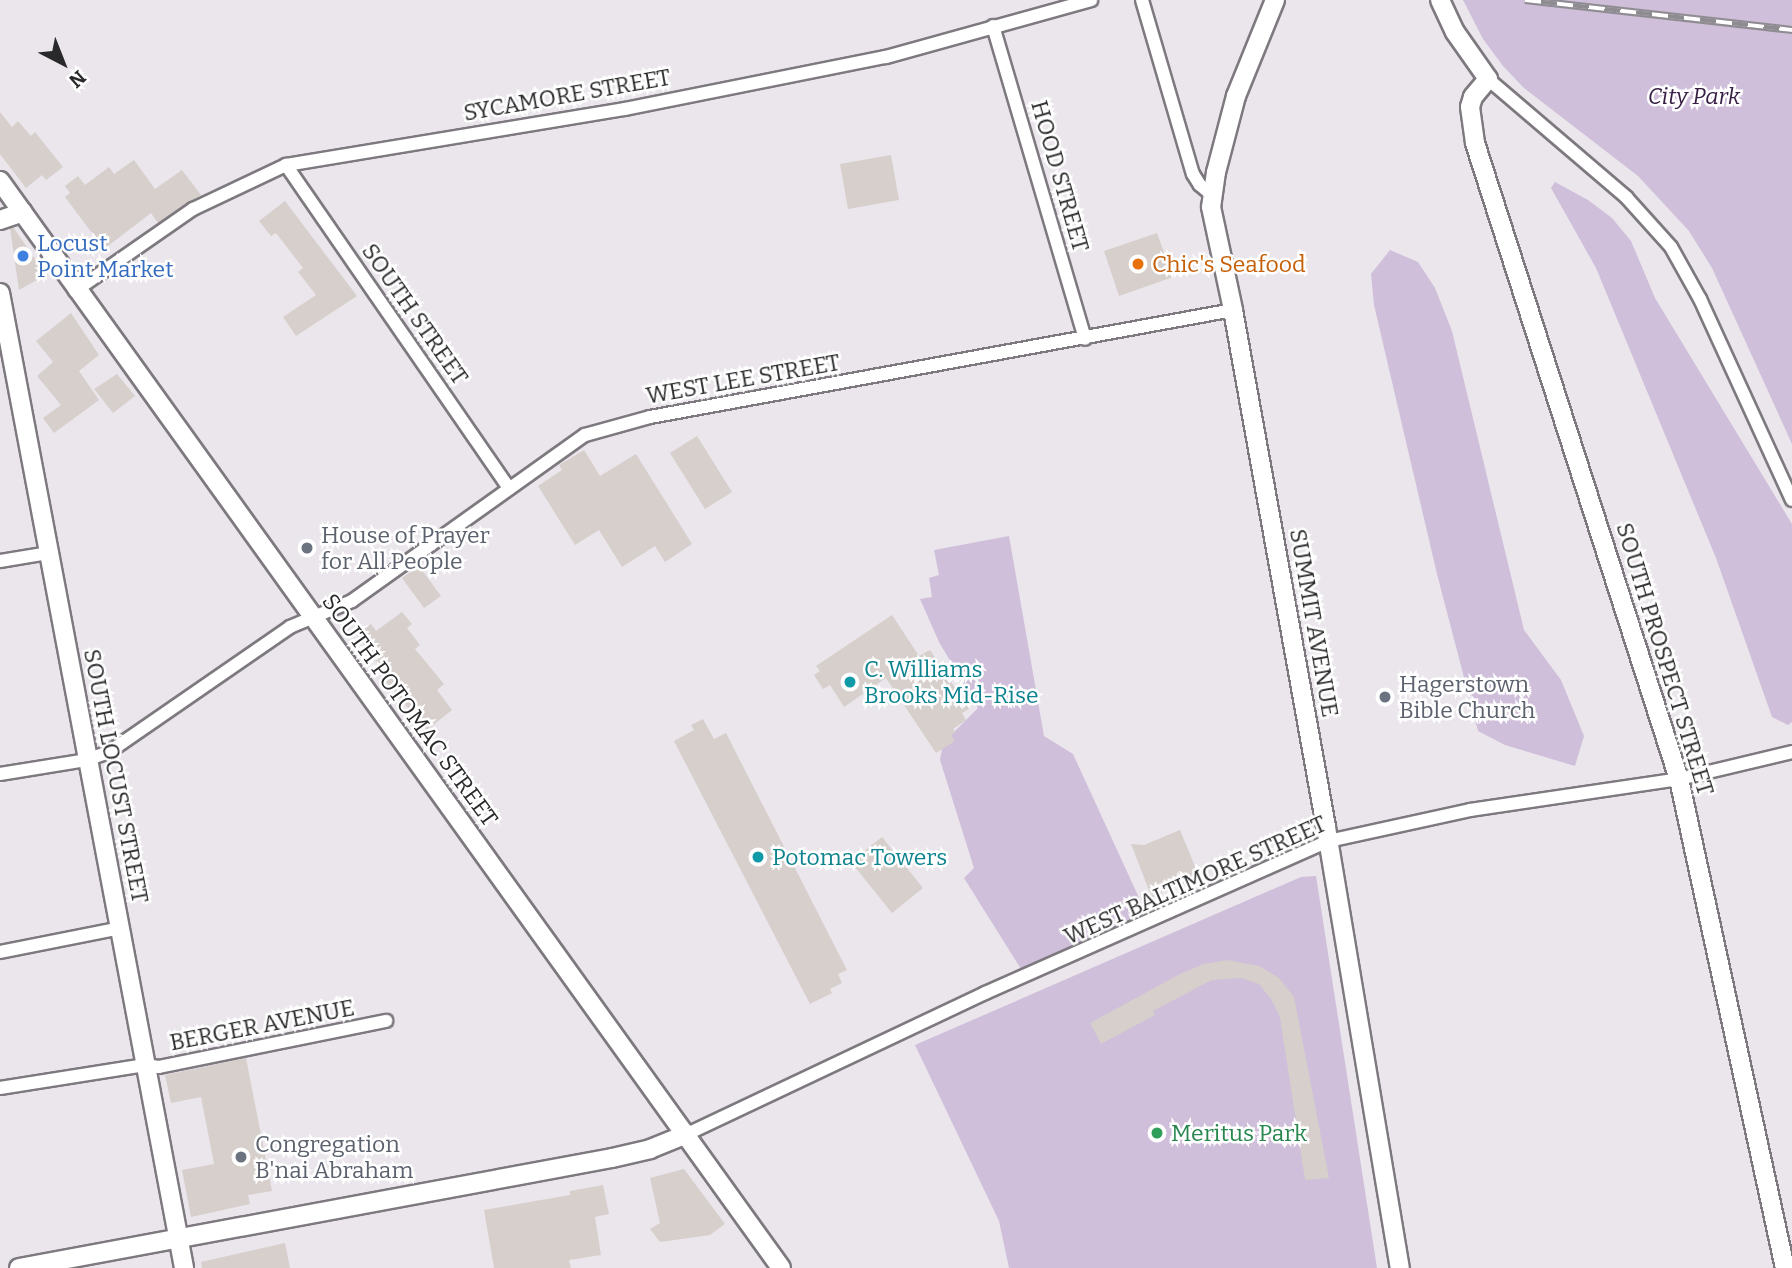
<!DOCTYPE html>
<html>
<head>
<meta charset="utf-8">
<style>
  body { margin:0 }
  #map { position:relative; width:1792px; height:1268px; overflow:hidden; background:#eae6ec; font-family:Bitter,serif }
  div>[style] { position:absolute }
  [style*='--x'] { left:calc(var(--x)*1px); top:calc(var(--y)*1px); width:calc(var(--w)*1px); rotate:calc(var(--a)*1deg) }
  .green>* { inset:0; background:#cfbfda }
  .building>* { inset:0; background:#d6cfcc }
  .roads { filter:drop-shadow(2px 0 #7d797f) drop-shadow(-2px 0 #7d797f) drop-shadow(0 2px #7d797f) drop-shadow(0 -2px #7d797f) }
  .street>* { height:12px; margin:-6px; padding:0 6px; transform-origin:6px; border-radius:6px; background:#fff }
  .secondary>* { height:18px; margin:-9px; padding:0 9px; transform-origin:9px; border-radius:9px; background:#fff }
  .rail>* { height:8px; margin-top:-4px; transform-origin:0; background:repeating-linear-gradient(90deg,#fff 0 16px,#8f8c91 0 32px); box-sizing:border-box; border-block:2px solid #8f8c91 }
  .dots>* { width:19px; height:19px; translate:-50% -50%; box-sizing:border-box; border:4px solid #fff; border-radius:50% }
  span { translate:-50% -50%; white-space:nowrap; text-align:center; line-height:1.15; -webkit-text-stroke:5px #fff; paint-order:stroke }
  .street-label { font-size:23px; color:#29282a }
  .park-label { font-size:23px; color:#361e44; font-style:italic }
  .shop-label { font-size:23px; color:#366cbe }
  .left { translate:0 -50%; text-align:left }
  .food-label { font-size:23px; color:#c56008 }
  .worship-label { font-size:23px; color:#5b616d }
  .culture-label { font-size:23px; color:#0d838f }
  .leisure-label { font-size:23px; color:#27864d }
  .north { position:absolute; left:28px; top:28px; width:70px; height:70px; -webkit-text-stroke:5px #fff; paint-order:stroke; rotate:138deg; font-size:19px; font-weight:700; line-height:28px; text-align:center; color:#29282a }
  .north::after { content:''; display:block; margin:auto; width:24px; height:32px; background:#29282a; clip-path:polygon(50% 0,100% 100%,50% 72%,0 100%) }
</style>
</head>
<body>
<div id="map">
  <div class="green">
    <div style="clip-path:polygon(1463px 0,1792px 0,1792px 444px,1712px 268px,1689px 231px,1638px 176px,1524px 88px,1503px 66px,1483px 39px)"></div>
    <div style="clip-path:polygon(1555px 182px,1588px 200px,1612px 218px,1631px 241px,1655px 298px,1792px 524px,1792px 722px,1788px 725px,1772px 717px,1716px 558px,1596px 268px,1551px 188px)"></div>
    <div style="clip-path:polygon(1390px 250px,1418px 262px,1435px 288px,1452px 331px,1524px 630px,1561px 680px,1584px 736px,1575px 766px,1505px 745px,1478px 731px,1437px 574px,1374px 305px,1371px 274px)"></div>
    <div style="clip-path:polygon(1009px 536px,1044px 736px,1073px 754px,1146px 913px,1021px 969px,964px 878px,974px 868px,940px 760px,943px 743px,978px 708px,939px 642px,920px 599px,932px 597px,929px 578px,939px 575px,934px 550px)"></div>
    <div style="clip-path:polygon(1316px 876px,1377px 1268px,1009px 1268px,999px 1221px,915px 1045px,1301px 877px)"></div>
  </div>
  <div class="building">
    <div style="clip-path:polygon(0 112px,12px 127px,18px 121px,31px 136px,35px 132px,63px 167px,46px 180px,42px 175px,26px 188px,0 154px)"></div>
    <div style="clip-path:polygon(891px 155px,899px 200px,848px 209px,840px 164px)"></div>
    <div style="clip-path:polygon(134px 160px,155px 189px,182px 170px,201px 195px,158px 223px,151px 213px,104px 249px,65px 197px,70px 193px,65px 186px,78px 176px,85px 185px,109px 167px,114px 174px)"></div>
    <div style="clip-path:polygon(285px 201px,357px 296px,296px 336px,283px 317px,316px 295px,298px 272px,303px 268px,276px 233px,271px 236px,259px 221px)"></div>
    <div style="clip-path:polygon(13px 227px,46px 275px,19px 290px,10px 228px)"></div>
    <div style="clip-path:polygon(1157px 233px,1173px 277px,1119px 296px,1104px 251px)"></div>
    <div style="clip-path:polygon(71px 313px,99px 355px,79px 371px,99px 400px,54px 433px,43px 418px,61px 405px,37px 376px,53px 362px,36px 341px)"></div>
    <div style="clip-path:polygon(117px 374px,135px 396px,113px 413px,94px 389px)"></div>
    <div style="clip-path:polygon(697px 436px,732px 492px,705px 509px,670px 453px)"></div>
    <div style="clip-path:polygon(584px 450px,600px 476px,636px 454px,692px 544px,665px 562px,655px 546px,622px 567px,599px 530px,575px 545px,538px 486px,562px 470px,559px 465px)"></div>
    <div style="clip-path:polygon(419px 566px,441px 596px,424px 608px,402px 578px)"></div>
    <div style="clip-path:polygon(402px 612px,412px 624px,407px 628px,420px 645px,415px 649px,444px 684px,437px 690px,452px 710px,427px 730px,381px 676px,385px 673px,356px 634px,371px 624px,376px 631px)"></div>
    <div style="clip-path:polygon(892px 615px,919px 656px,930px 650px,969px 709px,962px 713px,966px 720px,953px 729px,956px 732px,951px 735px,955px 741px,936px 753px,886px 678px,844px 707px,830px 685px,823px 689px,814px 675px,820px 671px,816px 666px)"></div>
    <div style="clip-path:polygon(703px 719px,714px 739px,726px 733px,847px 970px,838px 974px,842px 983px,830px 989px,832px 993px,810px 1004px,674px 741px,694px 730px,691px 725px)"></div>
    <div style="clip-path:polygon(1180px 830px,1199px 876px,1152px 898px,1131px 844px,1144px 845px)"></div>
    <div style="clip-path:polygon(882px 837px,923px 888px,892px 913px,851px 862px)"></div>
    <div style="clip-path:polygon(1227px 960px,1259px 966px,1279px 978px,1294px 997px,1329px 1178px,1305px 1180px,1280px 1017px,1271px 999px,1259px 984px,1241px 978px,1212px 980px,1153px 1011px,1155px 1015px,1101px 1044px,1090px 1023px,1180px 974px,1204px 964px)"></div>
    <div style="clip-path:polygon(246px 1058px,272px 1191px,248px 1195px,250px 1204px,191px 1217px,182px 1170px,214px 1164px,201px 1097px,171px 1103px,165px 1075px)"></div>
    <div style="clip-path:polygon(684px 1169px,725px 1224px,710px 1235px,660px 1242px,650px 1229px,660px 1223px,650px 1178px)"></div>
    <div style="clip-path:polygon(603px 1185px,609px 1214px,595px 1217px,601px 1255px,569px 1260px,571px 1268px,494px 1268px,484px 1210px,570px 1195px,570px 1191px)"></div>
    <div style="clip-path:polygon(285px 1243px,290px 1268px,202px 1268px,201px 1262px)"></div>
  </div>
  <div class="roads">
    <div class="street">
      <div style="--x:1142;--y:0;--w:181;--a:73.7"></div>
      <div style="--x:1193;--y:174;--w:13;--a:58"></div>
      <div style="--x:1200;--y:185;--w:16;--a:40"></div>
      <div style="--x:993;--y:26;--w:326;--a:73.6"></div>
      <div style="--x:1488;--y:79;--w:182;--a:40.5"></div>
      <div style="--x:1626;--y:197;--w:67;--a:48"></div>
      <div style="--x:1671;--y:247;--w:60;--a:60.9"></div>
      <div style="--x:1700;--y:299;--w:221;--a:65.4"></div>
      <div style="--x:286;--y:165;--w:393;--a:55.4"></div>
      <div style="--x:75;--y:291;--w:144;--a:-34.8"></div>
      <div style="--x:193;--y:209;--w:103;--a:-25.3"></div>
      <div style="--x:286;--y:165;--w:344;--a:-9.4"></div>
      <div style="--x:625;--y:109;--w:266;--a:-11.3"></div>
      <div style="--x:886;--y:57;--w:213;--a:-15.5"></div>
      <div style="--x:0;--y:561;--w:50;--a:-9.3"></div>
      <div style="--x:0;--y:774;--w:87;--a:-9.2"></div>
      <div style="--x:86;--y:760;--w:24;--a:-19"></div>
      <div style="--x:109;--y:752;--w:220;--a:-34.6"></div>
      <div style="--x:290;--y:627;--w:67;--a:-22.8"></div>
      <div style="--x:352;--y:601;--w:286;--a:-35.5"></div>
      <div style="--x:585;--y:435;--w:67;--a:-15.5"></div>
      <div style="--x:650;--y:417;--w:593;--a:-10.4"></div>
      <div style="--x:0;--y:952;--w:123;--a:-11.2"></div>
      <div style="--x:0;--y:1088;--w:147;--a:-9"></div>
      <div style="--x:145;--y:1065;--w:14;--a:8"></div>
      <div style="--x:159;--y:1067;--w:232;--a:-11.5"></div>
      <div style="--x:687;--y:1134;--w:330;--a:-25.3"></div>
      <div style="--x:985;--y:993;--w:375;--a:-23.9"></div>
      <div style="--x:1328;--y:841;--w:145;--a:-12.3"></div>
      <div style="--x:1470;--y:810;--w:211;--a:-8.4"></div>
      <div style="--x:1679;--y:779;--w:116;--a:-13.4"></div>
    </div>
    <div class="secondary">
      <div style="--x:1275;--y:0;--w:104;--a:112.1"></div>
      <div style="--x:1236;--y:96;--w:79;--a:104.7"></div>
      <div style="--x:1216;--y:172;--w:35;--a:98"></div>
      <div style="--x:1211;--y:207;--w:105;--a:77.9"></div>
      <div style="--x:1233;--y:310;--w:525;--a:79.8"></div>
      <div style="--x:1326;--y:827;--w:447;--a:80.5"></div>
      <div style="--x:1440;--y:0;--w:35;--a:65"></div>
      <div style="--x:1455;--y:32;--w:57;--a:54.9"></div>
      <div style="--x:1488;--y:79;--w:23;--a:130"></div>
      <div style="--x:1473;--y:97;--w:10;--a:107"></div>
      <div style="--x:1470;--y:107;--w:36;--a:82"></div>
      <div style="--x:1475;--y:143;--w:668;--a:72.22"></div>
      <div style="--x:1679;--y:779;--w:500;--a:77.77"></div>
      <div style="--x:0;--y:181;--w:1338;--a:54.3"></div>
      <div style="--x:0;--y:220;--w:24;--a:-19"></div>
      <div style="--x:0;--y:293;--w:992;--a:79.31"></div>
      <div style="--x:19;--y:1268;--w:603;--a:-10.51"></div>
      <div style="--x:612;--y:1158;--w:39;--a:-13"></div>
      <div style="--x:650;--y:1149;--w:40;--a:-22"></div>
    </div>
  </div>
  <div class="rail">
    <div style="--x:1525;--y:0;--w:269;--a:6.4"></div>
  </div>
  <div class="dots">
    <div style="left:23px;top:256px;background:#3f7fe0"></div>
    <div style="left:1138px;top:264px;background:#e8710a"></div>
    <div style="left:307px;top:548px;background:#6b7280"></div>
    <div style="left:850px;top:682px;background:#0f9aa8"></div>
    <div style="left:1385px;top:697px;background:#6b7280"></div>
    <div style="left:758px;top:857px;background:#0f9aa8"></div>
    <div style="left:1157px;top:1133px;background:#2e9e5b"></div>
    <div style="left:241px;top:1157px;background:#6b7280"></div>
  </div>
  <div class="street-label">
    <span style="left:567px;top:95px;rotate:-10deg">SYCAMORE STREET</span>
    <span style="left:1060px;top:176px;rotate:74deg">HOOD STREET</span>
    <span style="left:415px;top:314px;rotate:55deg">SOUTH STREET</span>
    <span style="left:743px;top:379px;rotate:-10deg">WEST LEE STREET</span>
    <span style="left:1314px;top:623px;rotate:80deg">SUMMIT AVENUE</span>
    <span style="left:1665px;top:659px;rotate:73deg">SOUTH PROSPECT STREET</span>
    <span style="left:410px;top:710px;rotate:54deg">SOUTH POTOMAC STREET</span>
    <span style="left:116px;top:776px;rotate:79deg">SOUTH LOCUST STREET</span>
    <span style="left:1195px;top:880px;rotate:-24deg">WEST BALTIMORE STREET</span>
    <span style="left:262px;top:1025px;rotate:-11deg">BERGER AVENUE</span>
  </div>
  <div class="park-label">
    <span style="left:1694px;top:96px">City Park</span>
  </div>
  <div class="shop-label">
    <span class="left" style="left:37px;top:256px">Locust<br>Point Market</span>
  </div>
  <div class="food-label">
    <span class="left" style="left:1152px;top:264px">Chic's Seafood</span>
  </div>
  <div class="worship-label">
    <span class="left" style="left:321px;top:548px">House of Prayer<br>for All People</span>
    <span class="left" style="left:1399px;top:697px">Hagerstown<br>Bible Church</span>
    <span class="left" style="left:255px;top:1157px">Congregation<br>B'nai Abraham</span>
  </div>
  <div class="culture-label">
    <span class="left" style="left:864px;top:682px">C. Williams<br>Brooks Mid‐Rise</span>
    <span class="left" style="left:772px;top:857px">Potomac Towers</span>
  </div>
  <div class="leisure-label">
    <span class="left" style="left:1171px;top:1133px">Meritus Park</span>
  </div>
  <div class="north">N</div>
</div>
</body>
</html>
